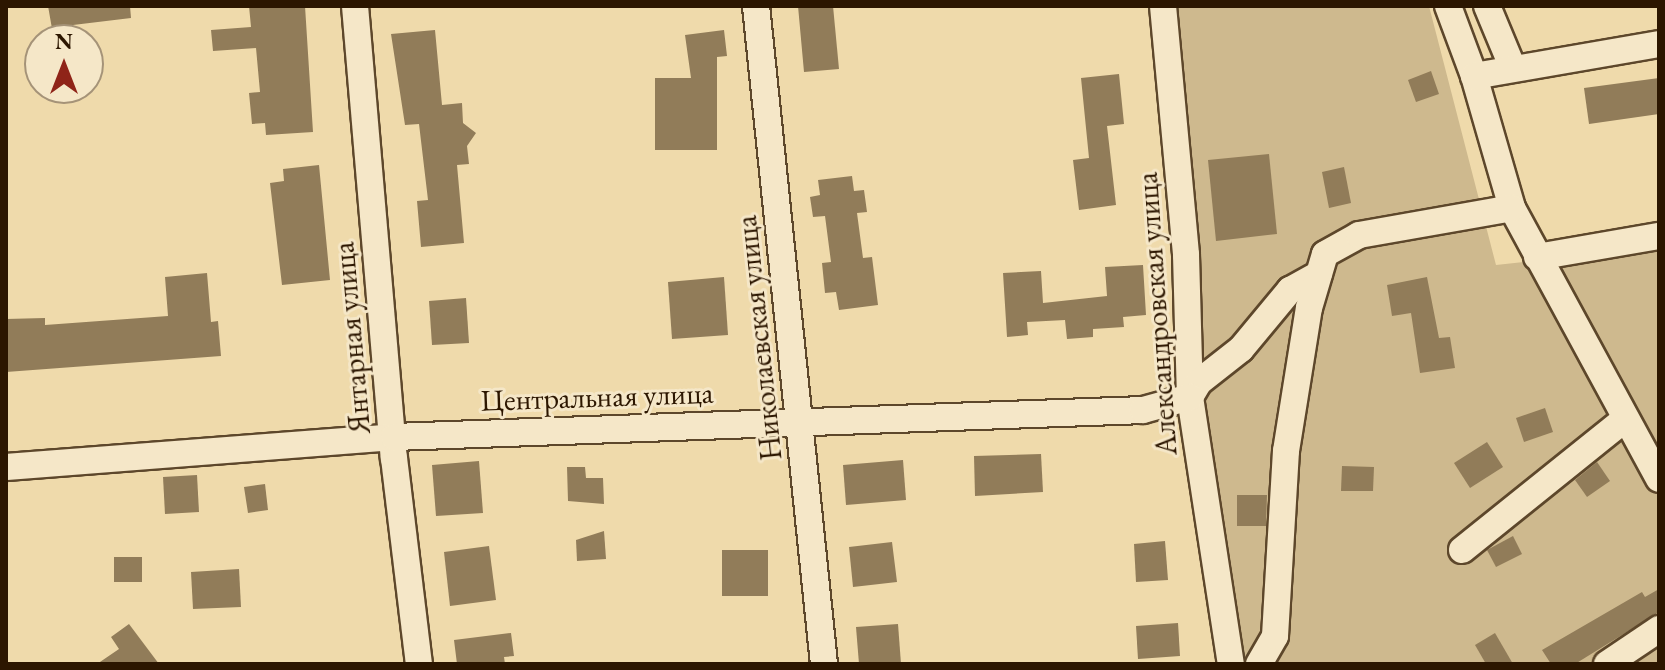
<!DOCTYPE html>
<html>
<head>
<meta charset="utf-8">
<style>
  body { margin:0 }
  #map { position:relative; width:1665px; height:670px; overflow:hidden; background:#efdaab; font-family:"EB Garamond",serif }
  div>[style] { position:absolute }
  [style*='--x'] { left:calc(var(--x)*1px); top:calc(var(--y)*1px); width:calc(var(--w)*1px); rotate:calc(var(--a)*1deg) }
  .green>* { inset:0; background:#ceb98e }
  .building>* { inset:0; background:#917c59 }
  .roads { filter:drop-shadow(2px 0 #5d472b) drop-shadow(-2px 0 #5d472b) drop-shadow(0 2px #5d472b) drop-shadow(0 -2px #5d472b) }
  .minor>* { height:26px; margin:-13px; padding:0 13px; transform-origin:13px; border-radius:13px; background:#f5e7c8 }
  span { translate:-50% -50%; white-space:nowrap; text-align:center; line-height:1.15; -webkit-text-stroke:6px #f5e7c8; paint-order:stroke }
  .street-label { font-size:30px; color:#2c1600 }
  .frame { position:absolute; inset:0; border:8px solid #2c1600; pointer-events:none }
  .north { position:absolute; left:24px; top:24px; width:80px; height:80px; box-sizing:border-box; background:#f5e7c8; border:2px solid #a59378; border-radius:50%; rotate:0deg; font-size:22px; font-weight:700; line-height:32px; text-align:center; color:#2c1600 }
  .north::after { content:''; display:block; margin:auto; width:28px; height:36px; background:#8f2418; clip-path:polygon(50% 0,100% 100%,50% 72%,0 100%) }
</style>
</head>
<body>
<div id="map">
  <div class="green">
    <div style="clip-path:polygon(1169px 6px,1429px 6px,1496px 265px,1659px 247px,1659px 664px,1235px 664px,1199px 382px)"></div>
  </div>
  <div class="building">
    <div style="clip-path:polygon(48px 6px,130px 6px,131px 18px,73px 25px,76px 40px,54px 40px)"></div>
    <div style="clip-path:polygon(249px 6px,305px 6px,313px 132px,266px 135px,265px 123px,252px 124px,249px 93px,260px 92px,256px 48px,213px 51px,211px 30px,251px 27px)"></div>
    <div style="clip-path:polygon(798px 6px,833px 6px,839px 69px,804px 72px)"></div>
    <div style="clip-path:polygon(435px 30px,442px 105px,462px 103px,463px 123px,476px 133px,467px 146px,469px 164px,457px 165px,464px 243px,421px 247px,417px 201px,428px 200px,419px 124px,405px 125px,391px 34px)"></div>
    <div style="clip-path:polygon(724px 30px,727px 56px,717px 57px,717px 150px,655px 150px,655px 78px,691px 78px,685px 35px)"></div>
    <div style="clip-path:polygon(1431px 71px,1439px 94px,1416px 102px,1408px 80px)"></div>
    <div style="clip-path:polygon(1119px 74px,1124px 124px,1107px 126px,1116px 205px,1079px 210px,1073px 160px,1089px 158px,1081px 78px)"></div>
    <div style="clip-path:polygon(1659px 78px,1659px 114px,1589px 124px,1584px 88px)"></div>
    <div style="clip-path:polygon(1269px 154px,1277px 234px,1216px 241px,1208px 160px)"></div>
    <div style="clip-path:polygon(319px 165px,330px 280px,282px 285px,270px 183px,284px 181px,283px 169px)"></div>
    <div style="clip-path:polygon(1344px 167px,1351px 203px,1329px 208px,1322px 172px)"></div>
    <div style="clip-path:polygon(852px 176px,854px 191px,864px 190px,867px 212px,857px 213px,863px 258px,872px 257px,878px 305px,839px 310px,836px 292px,825px 293px,822px 263px,831px 262px,825px 216px,813px 217px,810px 197px,820px 195px,818px 180px)"></div>
    <div style="clip-path:polygon(1143px 265px,1146px 315px,1123px 317px,1124px 327px,1093px 329px,1093px 337px,1067px 339px,1065px 320px,1027px 322px,1028px 335px,1007px 337px,1003px 273px,1041px 271px,1043px 303px,1107px 296px,1105px 267px)"></div>
    <div style="clip-path:polygon(207px 273px,211px 322px,218px 321px,221px 356px,6px 372px,6px 319px,45px 318px,45px 325px,168px 316px,165px 277px)"></div>
    <div style="clip-path:polygon(724px 277px,728px 335px,672px 339px,668px 282px)"></div>
    <div style="clip-path:polygon(1427px 277px,1439px 338px,1450px 337px,1455px 368px,1420px 373px,1411px 313px,1392px 316px,1387px 285px)"></div>
    <div style="clip-path:polygon(466px 298px,469px 343px,432px 345px,429px 301px)"></div>
    <div style="clip-path:polygon(1545px 408px,1553px 432px,1524px 442px,1516px 418px)"></div>
    <div style="clip-path:polygon(1487px 442px,1503px 467px,1470px 488px,1454px 463px)"></div>
    <div style="clip-path:polygon(1041px 454px,1043px 492px,975px 496px,974px 456px)"></div>
    <div style="clip-path:polygon(903px 460px,906px 500px,846px 505px,843px 465px)"></div>
    <div style="clip-path:polygon(479px 461px,483px 513px,436px 516px,432px 465px)"></div>
    <div style="clip-path:polygon(1597px 462px,1610px 481px,1587px 497px,1575px 480px)"></div>
    <div style="clip-path:polygon(1342px 466px,1374px 467px,1373px 491px,1341px 491px)"></div>
    <div style="clip-path:polygon(567px 467px,585px 467px,586px 478px,603px 478px,604px 504px,568px 501px)"></div>
    <div style="clip-path:polygon(197px 475px,199px 512px,165px 514px,163px 477px)"></div>
    <div style="clip-path:polygon(265px 484px,268px 510px,248px 513px,244px 487px)"></div>
    <div style="clip-path:polygon(1237px 495px,1267px 495px,1266px 526px,1237px 526px)"></div>
    <div style="clip-path:polygon(604px 531px,606px 559px,577px 561px,576px 540px)"></div>
    <div style="clip-path:polygon(1513px 536px,1522px 554px,1496px 567px,1487px 550px)"></div>
    <div style="clip-path:polygon(1165px 541px,1168px 580px,1136px 582px,1134px 544px)"></div>
    <div style="clip-path:polygon(892px 542px,897px 582px,853px 587px,849px 547px)"></div>
    <div style="clip-path:polygon(489px 546px,496px 600px,450px 606px,444px 552px)"></div>
    <div style="clip-path:polygon(722px 550px,768px 550px,768px 596px,722px 596px)"></div>
    <div style="clip-path:polygon(114px 557px,142px 557px,142px 582px,114px 582px)"></div>
    <div style="clip-path:polygon(239px 569px,241px 607px,193px 609px,191px 572px)"></div>
    <div style="clip-path:polygon(1659px 589px,1659px 612px,1575px 664px,1551px 664px,1542px 650px,1642px 592px,1645px 597px)"></div>
    <div style="clip-path:polygon(1178px 623px,1180px 656px,1138px 659px,1136px 626px)"></div>
    <div style="clip-path:polygon(129px 624px,159px 664px,97px 664px,119px 649px,111px 637px)"></div>
    <div style="clip-path:polygon(898px 624px,901px 664px,859px 664px,856px 627px)"></div>
    <div style="clip-path:polygon(511px 633px,514px 656px,504px 657px,505px 664px,457px 664px,454px 640px)"></div>
    <div style="clip-path:polygon(1495px 633px,1513px 664px,1486px 664px,1475px 645px)"></div>
  </div>
  <div class="roads">
    <div class="minor">
      <div style="--x:355;--y:6;--w:454;--a:85.1"></div>
      <div style="--x:394;--y:458;--w:208;--a:83.1"></div>
      <div style="--x:756;--y:6;--w:662;--a:84.1"></div>
      <div style="--x:1163;--y:6;--w:250;--a:84.7"></div>
      <div style="--x:1186;--y:255;--w:142;--a:88.4"></div>
      <div style="--x:1190;--y:397;--w:270;--a:81.3"></div>
      <div style="--x:1448;--y:6;--w:75;--a:69.6"></div>
      <div style="--x:1474;--y:76;--w:137;--a:73.9"></div>
      <div style="--x:1512;--y:208;--w:308;--a:61.5"></div>
      <div style="--x:1487;--y:6;--w:65;--a:67.4"></div>
      <div style="--x:1474;--y:76;--w:188;--a:-9.8"></div>
      <div style="--x:1537;--y:257;--w:124;--a:-9.8"></div>
      <div style="--x:1190;--y:397;--w:17;--a:-59"></div>
      <div style="--x:1199;--y:382;--w:53;--a:-38.2"></div>
      <div style="--x:1241;--y:349;--w:77;--a:-50.3"></div>
      <div style="--x:1290;--y:290;--w:33;--a:-29"></div>
      <div style="--x:6;--y:467;--w:389;--a:-4.4"></div>
      <div style="--x:394;--y:437;--w:749;--a:-2.06"></div>
      <div style="--x:1143;--y:410;--w:49;--a:-15.5"></div>
      <div style="--x:1462;--y:550;--w:209;--a:-38.8"></div>
      <div style="--x:1259;--y:664;--w:32;--a:-60"></div>
      <div style="--x:1275;--y:636;--w:185;--a:-86.6"></div>
      <div style="--x:1286;--y:451;--w:145;--a:-80.9"></div>
      <div style="--x:1309;--y:308;--w:56;--a:-73.5"></div>
      <div style="--x:1325;--y:254;--w:39;--a:-29"></div>
      <div style="--x:1359;--y:235;--w:155;--a:-10"></div>
      <div style="--x:1607;--y:664;--w:63;--a:-33.9"></div>
    </div>
  </div>
  <div class="street-label">
    <span style="left:1157px;top:314px;rotate:-94deg">Александровская улица</span>
    <span style="left:352px;top:338px;rotate:-95deg">Янтарная улица</span>
    <span style="left:759px;top:338px;rotate:-96deg">Николаевская улица</span>
    <span style="left:597px;top:397px;rotate:-2deg">Центральная улица</span>
  </div>
  <div class="frame"></div>
  <div class="north">N</div>
</div>
</body>
</html>
